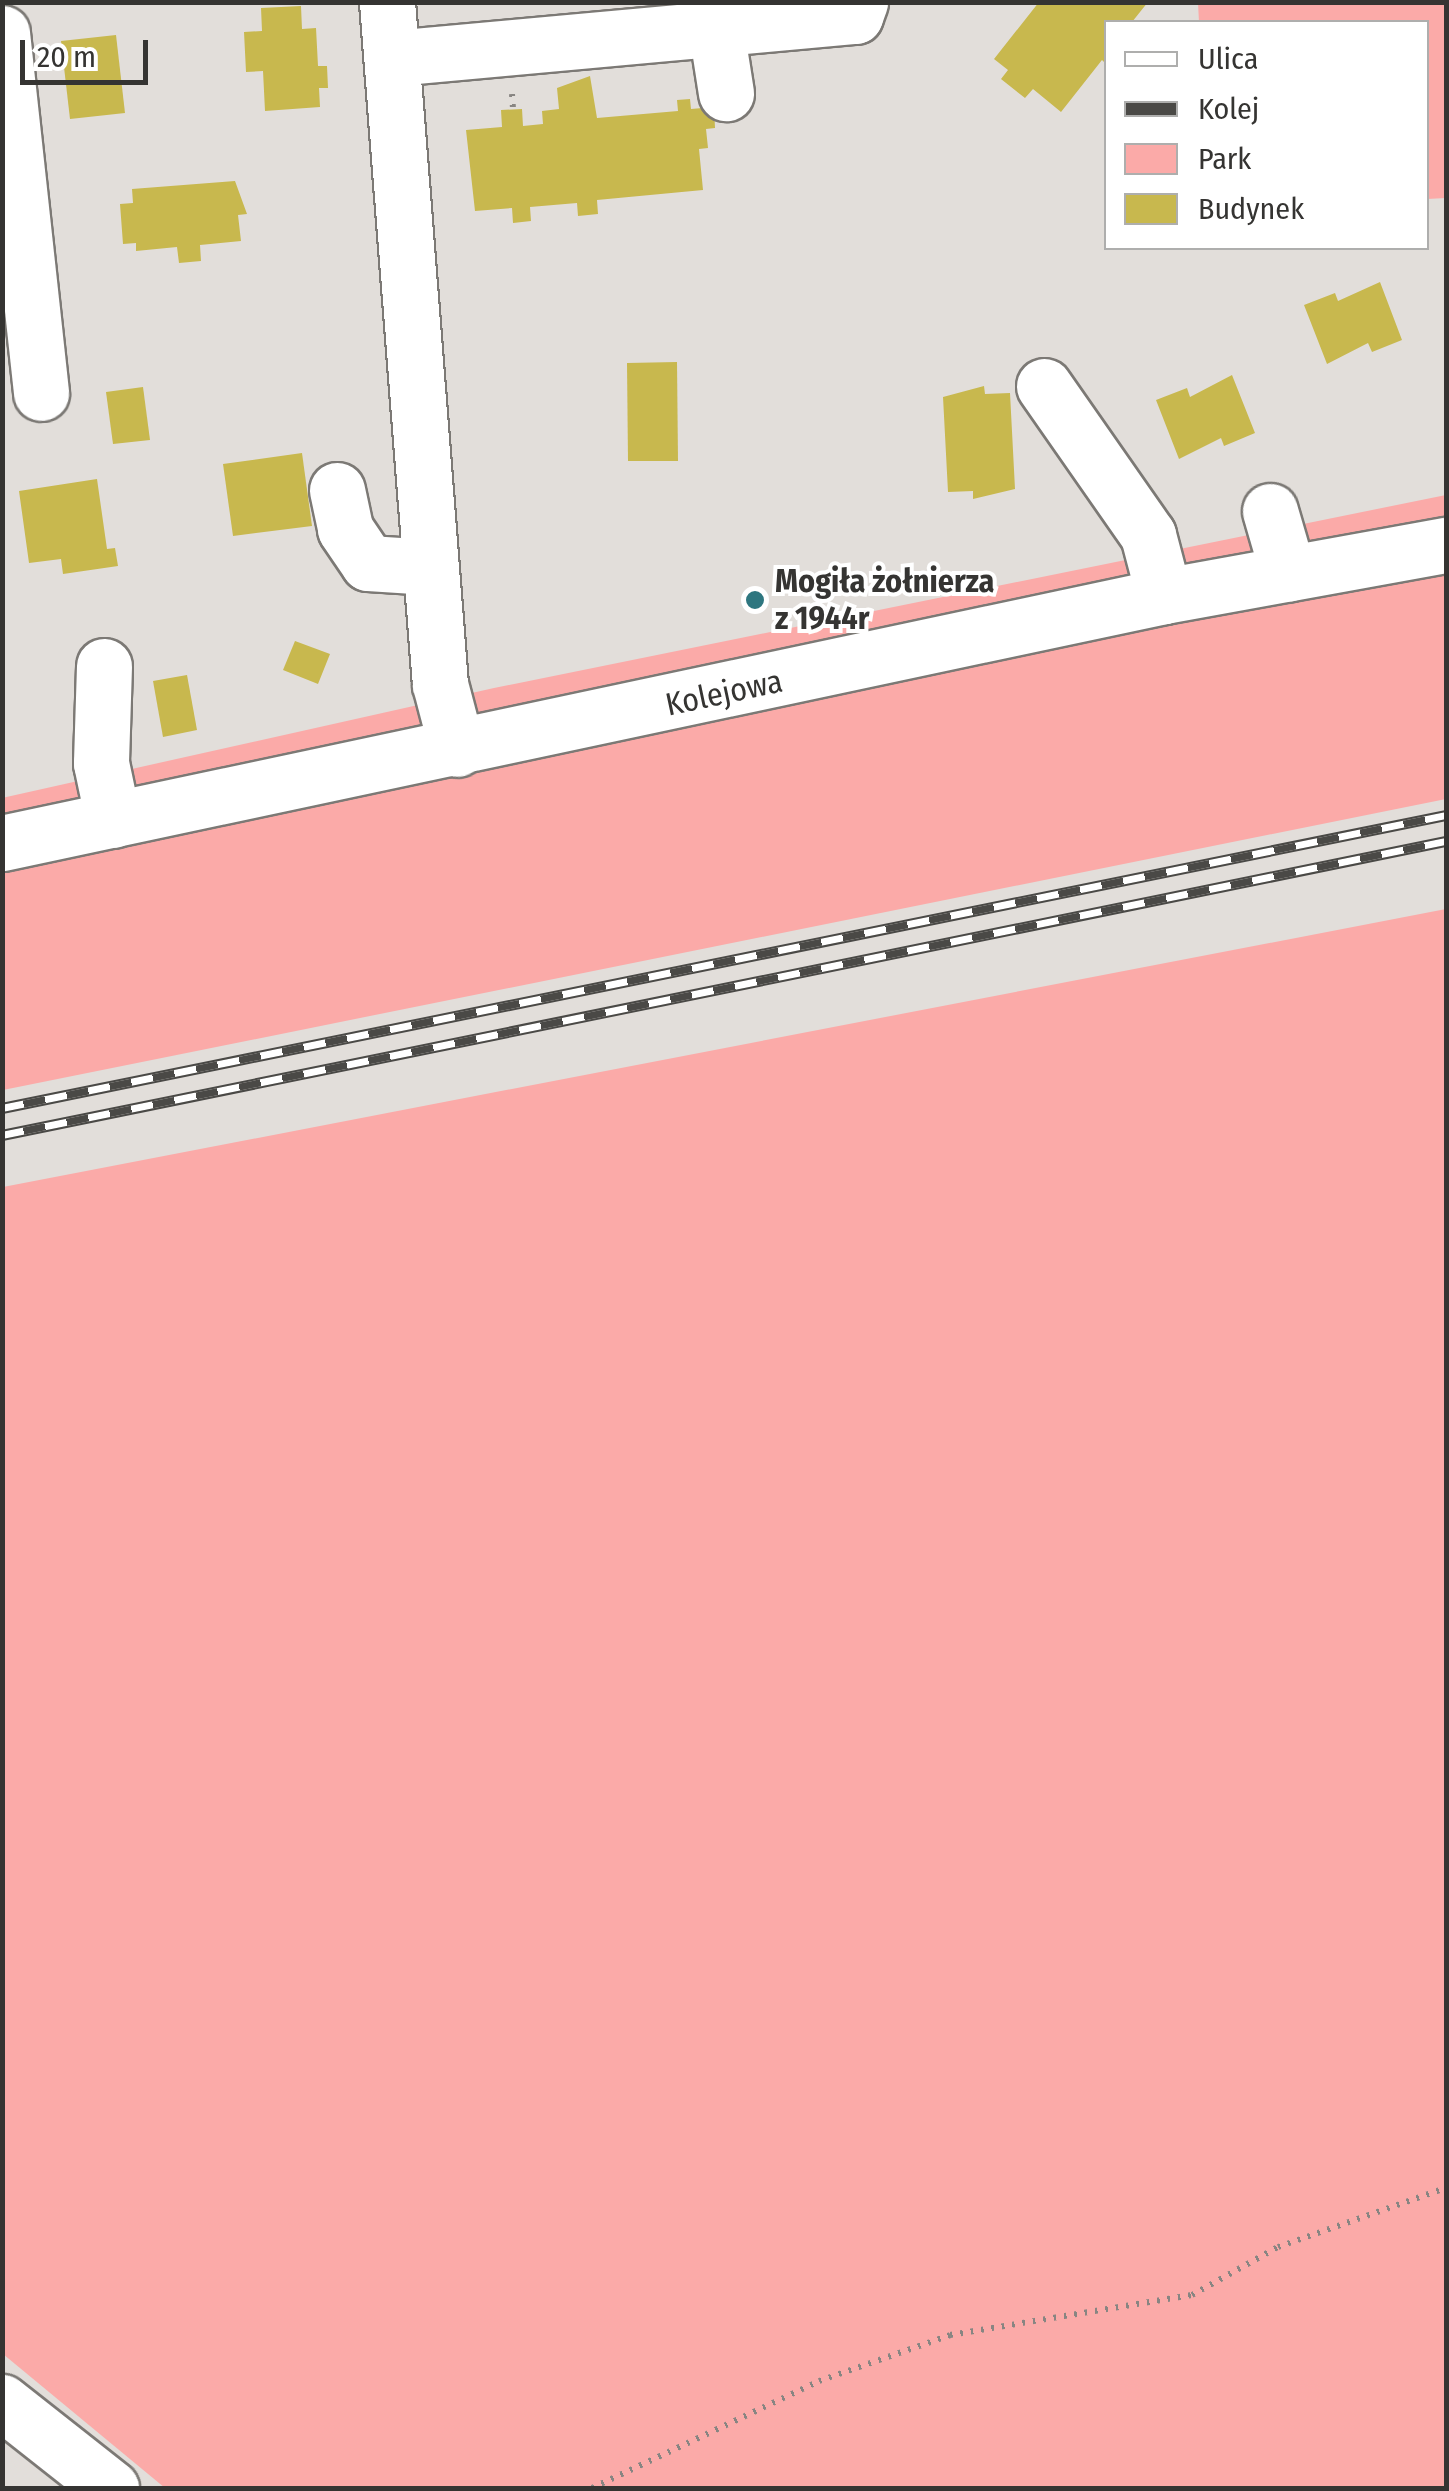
<!DOCTYPE html>
<html>
<head>
<meta charset="utf-8">
<style>
  body { margin:0 }
  #map { position:relative; width:1449px; height:2491px; overflow:hidden; background:#e2deda; font-family:"Fira Sans Condensed",sans-serif }
  div>[style] { position:absolute }
  [style*='--x'] { left:calc(var(--x)*1px); top:calc(var(--y)*1px); width:calc(var(--w)*1px); rotate:calc(var(--a)*1deg) }
  .green>* { inset:0; background:#fbaaa8 }
  .building>* { inset:0; background:#c8b84e }
  .path>* { height:6px; margin-top:-3px; transform-origin:0; background:repeating-linear-gradient(90deg,#888582 0 2.5px,transparent 0 10.5px) }
  .roads { filter:drop-shadow(2px 0 #7c7975) drop-shadow(-2px 0 #7c7975) drop-shadow(0 2px #7c7975) drop-shadow(0 -2px #7c7975) }
  .minor>* { height:55px; margin:-27.5px; padding:0 27.5px; transform-origin:27.5px; border-radius:27.5px; background:#fff }
  .rail>* { height:11px; margin-top:-5.5px; transform-origin:0; background:repeating-linear-gradient(90deg,#fff 0 22px,#4a4946 0 44px); box-sizing:border-box; border-block:2px solid #4a4946 }
  .dots>* { width:28px; height:28px; translate:-50% -50%; box-sizing:border-box; border:5px solid #fff; border-radius:50% }
  span { translate:-50% -50%; white-space:nowrap; text-align:center; line-height:1.15; -webkit-text-stroke:8px #fff; paint-order:stroke }
  .poi-label { font-size:32px; color:#353432; font-weight:700 }
  .left { translate:0 -50%; text-align:left }
  .street-label { font-size:32px; color:#353432 }
  .frame { position:absolute; inset:0; border:5px solid #353432; pointer-events:none }
  .legend { position:absolute; left:1104px; top:20px; width:325px; height:230px; box-sizing:border-box; background:#fff; border:2px solid #aeaead; margin:0; padding:12px 18px; list-style:none; font-size:30px; color:#353432 }
  .legend li { display:flex; align-items:center; gap:20px; height:50px }
  .legend b { width:50px; border:2px solid #aeaead }
  .scale { position:absolute; left:20px; top:40px; width:128px; height:45px; box-sizing:border-box; border:5px solid #353432; border-top:0; padding-left:12px; font-size:30px; line-height:35px; white-space:nowrap; color:#353432; -webkit-text-stroke:8px #fff; paint-order:stroke }
</style>
</head>
<body>
<div id="map">
  <div class="green">
    <div style="clip-path:polygon(1198px 3px,1446px 3px,1446px 198px,1427px 199px,1426px 22px,1199px 22px)"></div>
    <div style="clip-path:polygon(1446px 495px,1446px 525px,3px 824px,2px 798px,494px 688px)"></div>
    <div style="clip-path:polygon(1446px 564px,1446px 799px,3px 1090px,3px 863px)"></div>
    <div style="clip-path:polygon(1446px 909px,1446px 2488px,165px 2488px,3px 2354px,3px 1187px)"></div>
  </div>
  <div class="building">
    <div style="clip-path:polygon(1039px 2px,1148px 2px,1132px 22px,1106px 22px,1106px 64px,1102px 60px,1061px 112px,1033px 89px,1025px 98px,1001px 79px,1008px 70px,994px 59px)"></div>
    <div style="clip-path:polygon(301px 6px,302px 29px,316px 28px,318px 66px,327px 66px,328px 88px,319px 88px,320px 107px,265px 111px,263px 71px,246px 72px,244px 32px,262px 31px,261px 8px)"></div>
    <div style="clip-path:polygon(116px 35px,125px 113px,70px 119px,61px 41px)"></div>
    <div style="clip-path:polygon(590px 76px,597px 118px,678px 111px,677px 100px,690px 99px,691px 109px,714px 107px,715px 128px,706px 129px,708px 148px,699px 149px,703px 190px,597px 200px,598px 214px,578px 216px,577px 203px,530px 207px,531px 221px,513px 223px,512px 208px,475px 211px,466px 130px,502px 127px,501px 110px,522px 109px,523px 126px,543px 124px,542px 111px,559px 109px,557px 88px)"></div>
    <div style="clip-path:polygon(235px 181px,247px 214px,238px 215px,241px 241px,200px 245px,201px 261px,179px 263px,177px 247px,136px 251px,136px 243px,123px 244px,120px 204px,133px 203px,132px 189px)"></div>
    <div style="clip-path:polygon(1380px 282px,1402px 340px,1372px 352px,1368px 343px,1327px 364px,1304px 305px,1335px 293px,1338px 301px)"></div>
    <div style="clip-path:polygon(677px 362px,678px 461px,628px 461px,627px 363px)"></div>
    <div style="clip-path:polygon(1232px 375px,1255px 433px,1224px 446px,1221px 438px,1179px 459px,1156px 400px,1187px 388px,1190px 397px)"></div>
    <div style="clip-path:polygon(984px 386px,985px 394px,1010px 393px,1015px 489px,973px 499px,973px 491px,948px 492px,943px 397px)"></div>
    <div style="clip-path:polygon(143px 387px,150px 440px,113px 444px,106px 392px)"></div>
    <div style="clip-path:polygon(302px 453px,312px 526px,233px 536px,223px 464px)"></div>
    <div style="clip-path:polygon(97px 479px,107px 549px,115px 548px,118px 566px,63px 574px,61px 559px,29px 563px,19px 491px)"></div>
    <div style="clip-path:polygon(295px 641px,330px 654px,318px 684px,283px 670px)"></div>
    <div style="clip-path:polygon(187px 675px,197px 730px,163px 737px,153px 681px)"></div>
  </div>
  <div class="path">
    <div style="--x:512;--y:94;--w:15;--a:86"></div>
    <div style="--x:592;--y:2488;--w:251;--a:-25.2"></div>
    <div style="--x:819;--y:2381;--w:139;--a:-19.3"></div>
    <div style="--x:950;--y:2335;--w:245;--a:-9.4"></div>
    <div style="--x:1192;--y:2295;--w:98;--a:-29.2"></div>
    <div style="--x:1278;--y:2247;--w:178;--a:-19.4"></div>
  </div>
  <div class="roads">
    <div class="minor">
      <div style="--x:387;--y:2;--w:684;--a:85.56"></div>
      <div style="--x:440;--y:684;--w:67;--a:75.3"></div>
      <div style="--x:716;--y:29;--w:65;--a:81.1"></div>
      <div style="--x:2;--y:33;--w:362;--a:83.8"></div>
      <div style="--x:393;--y:58;--w:464;--a:-5.2"></div>
      <div style="--x:855;--y:16;--w:15;--a:-70"></div>
      <div style="--x:1044;--y:386;--w:182;--a:55.1"></div>
      <div style="--x:1148;--y:535;--w:63;--a:75.3"></div>
      <div style="--x:337;--y:490;--w:40;--a:78"></div>
      <div style="--x:345;--y:529;--w:41;--a:55.9"></div>
      <div style="--x:368;--y:563;--w:62;--a:3.7"></div>
      <div style="--x:1270;--y:511;--w:65;--a:73.8"></div>
      <div style="--x:104;--y:666;--w:97;--a:91.8"></div>
      <div style="--x:101;--y:763;--w:58;--a:78.1"></div>
      <div style="--x:2;--y:843;--w:1188;--a:-12"></div>
      <div style="--x:1164;--y:596;--w:287;--a:-10.3"></div>
      <div style="--x:2;--y:2402;--w:139;--a:38.3"></div>
    </div>
  </div>
  <div class="rail">
    <div style="--x:2;--y:1108;--w:1473;--a:-11.47"></div>
    <div style="--x:2;--y:1135;--w:1474;--a:-11.51"></div>
  </div>
  <div class="dots">
    <div style="left:755px;top:600px;background:#2e767f"></div>
  </div>
  <div class="poi-label">
    <span class="left" style="left:775px;top:600px">Mogiła żołnierza<br>z 1944r</span>
  </div>
  <div class="street-label">
    <span style="left:724px;top:693px;rotate:-12deg">Kolejowa</span>
  </div>
  <div class="frame"></div>
  <ul class="legend">
  <li><b style="height:12px;background:#fff"></b>Ulica</li>
  <li><b style="height:12px;background:#4a4946"></b>Kolej</li>
  <li><b style="height:28px;background:#fbaaa8"></b>Park</li>
  <li><b style="height:28px;background:#c8b84e"></b>Budynek</li>
  </ul>
  <div class="scale">20 m</div>
</div>
</body>
</html>
